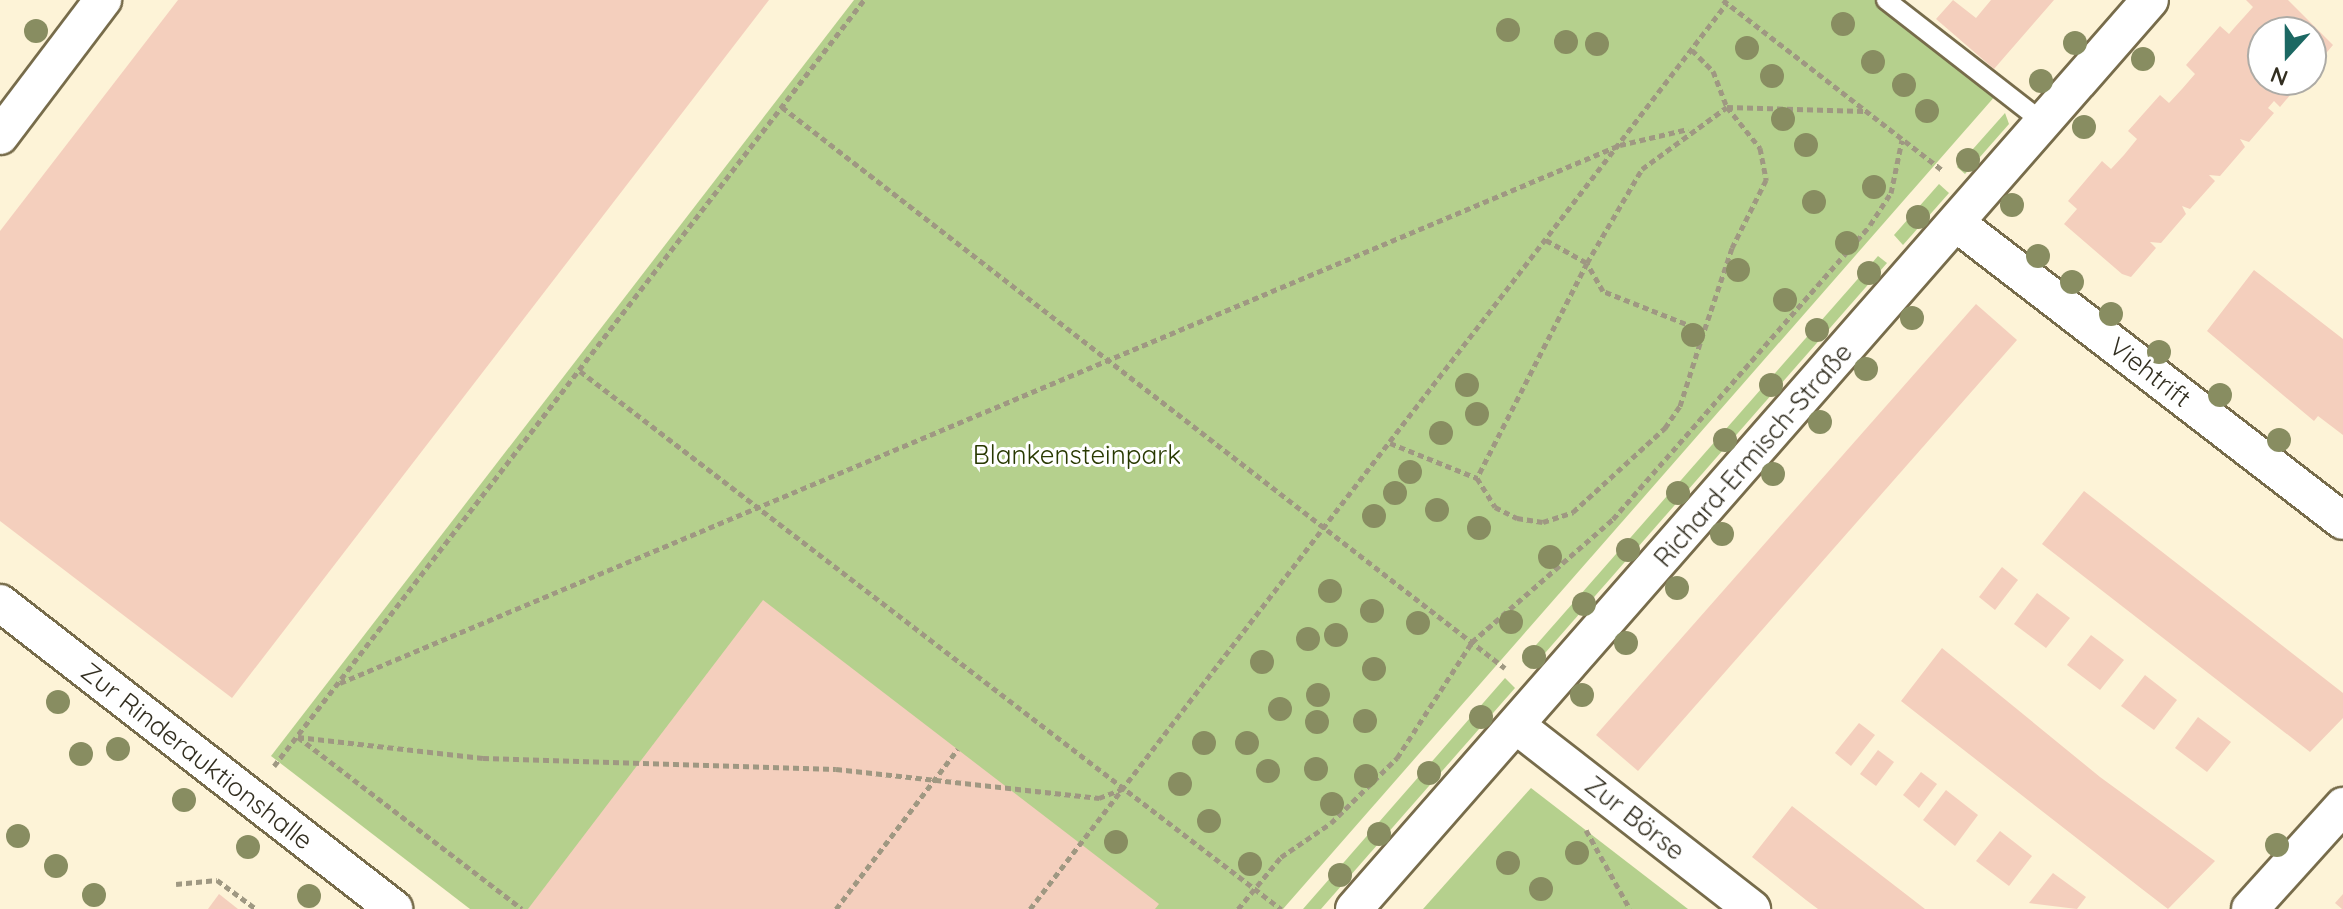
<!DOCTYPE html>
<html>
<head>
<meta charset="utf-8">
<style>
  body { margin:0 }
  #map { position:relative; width:2343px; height:909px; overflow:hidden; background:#fdf3d7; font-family:Quicksand,sans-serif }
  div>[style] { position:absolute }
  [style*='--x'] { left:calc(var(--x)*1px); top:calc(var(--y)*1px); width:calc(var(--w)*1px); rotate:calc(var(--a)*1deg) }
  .green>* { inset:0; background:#b5d08d }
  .building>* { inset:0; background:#f4cfbd }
  .path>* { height:5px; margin-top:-2.5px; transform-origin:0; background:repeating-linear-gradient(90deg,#9f9882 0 6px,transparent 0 10px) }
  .roads { filter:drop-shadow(2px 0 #776c4b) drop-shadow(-2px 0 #776c4b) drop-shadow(0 2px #776c4b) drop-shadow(0 -2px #776c4b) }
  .lane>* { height:18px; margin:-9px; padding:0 9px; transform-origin:9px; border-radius:9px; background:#fff }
  .street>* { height:36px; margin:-18px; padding:0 18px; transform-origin:18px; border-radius:18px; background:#fff }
  .trees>* { width:24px; height:24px; margin:-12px; border-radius:50%; background:#888d61 }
  span { translate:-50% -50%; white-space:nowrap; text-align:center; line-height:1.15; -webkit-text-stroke:6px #fff; paint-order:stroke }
  .street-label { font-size:26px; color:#322e20 }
  .park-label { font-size:26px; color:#283901 }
  .north { position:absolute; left:2247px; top:16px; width:80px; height:80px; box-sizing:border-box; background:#fff; border:2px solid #adaba6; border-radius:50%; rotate:201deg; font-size:22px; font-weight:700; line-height:32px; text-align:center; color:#322e20 }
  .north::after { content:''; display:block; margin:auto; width:28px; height:36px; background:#1c6863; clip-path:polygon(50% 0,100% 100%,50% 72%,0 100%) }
</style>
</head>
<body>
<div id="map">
  <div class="green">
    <div style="clip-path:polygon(854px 0,1875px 0,1996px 95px,1283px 909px,470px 909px,271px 756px)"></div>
    <div style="clip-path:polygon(2005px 113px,2009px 124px,1965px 174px,1957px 167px)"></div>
    <div style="clip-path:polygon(1939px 184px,1949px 193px,1903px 245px,1894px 235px)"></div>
    <div style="clip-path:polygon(1878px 256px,1887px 263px,1531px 669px,1522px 661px)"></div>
    <div style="clip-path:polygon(1505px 678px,1515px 688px,1321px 909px,1303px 909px)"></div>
    <div style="clip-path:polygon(1531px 788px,1688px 909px,1423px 909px)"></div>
  </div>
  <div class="building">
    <div style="clip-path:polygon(178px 0,769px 0,232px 698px,0 521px,0 231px)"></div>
    <div style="clip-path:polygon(1953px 0,1976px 18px,1991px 0,2054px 0,1994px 69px,1936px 19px)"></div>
    <div style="clip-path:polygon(2246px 0,2288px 0,2333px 45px,2311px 71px,2311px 32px,2263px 32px,2263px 80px,2303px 80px,2280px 107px,2274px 101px,2268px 108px,2274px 113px,2249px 142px,2240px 139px,2245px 147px,2220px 176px,2209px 175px,2215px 181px,2190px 209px,2182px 206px,2186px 214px,2161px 243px,2150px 242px,2156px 248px,2131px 277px,2122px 274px,2064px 224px,2077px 209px,2068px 201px,2102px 161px,2111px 169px,2124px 155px,2137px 139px,2128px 131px,2160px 95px,2169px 103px,2182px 89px,2195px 74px,2186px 65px,2220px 26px,2229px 34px,2235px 27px,2253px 7px)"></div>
    <div style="clip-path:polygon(2254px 270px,2343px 339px,2343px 435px,2318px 416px,2314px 421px,2207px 331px)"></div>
    <div style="clip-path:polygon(1976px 304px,2017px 340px,1638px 771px,1596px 735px)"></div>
    <div style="clip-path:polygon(2084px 491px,2343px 693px,2343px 718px,2310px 752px,2042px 544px)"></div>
    <div style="clip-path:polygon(2002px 567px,2018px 580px,1995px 610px,1979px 597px)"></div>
    <div style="clip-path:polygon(2037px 593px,2070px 618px,2046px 648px,2014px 624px)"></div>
    <div style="clip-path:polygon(763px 600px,1159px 904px,1155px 909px,528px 909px)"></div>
    <div style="clip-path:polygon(2091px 635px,2124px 660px,2100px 690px,2067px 665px)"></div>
    <div style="clip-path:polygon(1942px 648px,2100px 777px,2215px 861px,2168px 909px,2142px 889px,1901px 701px)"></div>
    <div style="clip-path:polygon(2145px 675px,2177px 700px,2154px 730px,2121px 706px)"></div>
    <div style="clip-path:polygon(2198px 717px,2231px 742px,2207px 772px,2175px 748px)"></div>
    <div style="clip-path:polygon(1859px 723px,1875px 735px,1851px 766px,1835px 753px)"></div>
    <div style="clip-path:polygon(1878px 750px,1894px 762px,1876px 786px,1860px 774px)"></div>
    <div style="clip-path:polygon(1921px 772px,1937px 784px,1919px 808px,1903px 795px)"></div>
    <div style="clip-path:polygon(1946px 790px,1978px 815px,1955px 846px,1923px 820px)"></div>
    <div style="clip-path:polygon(1792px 806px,1846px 848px,1925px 909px,1818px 909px,1806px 900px,1752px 857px)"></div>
    <div style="clip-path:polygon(2000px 831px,2032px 856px,2009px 886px,1976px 861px)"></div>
    <div style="clip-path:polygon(2053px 873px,2086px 897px,2077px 909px,2029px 903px)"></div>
    <div style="clip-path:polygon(219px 894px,238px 909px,208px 909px)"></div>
    <div style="clip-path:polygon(2343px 894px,2343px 909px,2342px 909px,2335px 903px)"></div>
  </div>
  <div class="path">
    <div style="--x:1723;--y:0;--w:277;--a:37.8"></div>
    <div style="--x:1692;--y:50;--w:30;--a:45"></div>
    <div style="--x:1713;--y:71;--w:39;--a:69"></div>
    <div style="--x:1727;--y:107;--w:137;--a:1.7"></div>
    <div style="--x:782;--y:107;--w:915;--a:37.81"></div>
    <div style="--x:1546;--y:240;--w:47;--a:29.3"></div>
    <div style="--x:1587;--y:263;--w:109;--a:-59.7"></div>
    <div style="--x:1642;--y:169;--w:105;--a:-36.1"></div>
    <div style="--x:1727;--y:107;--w:53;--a:51.2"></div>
    <div style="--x:1760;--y:148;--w:33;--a:79"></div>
    <div style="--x:1766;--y:180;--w:76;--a:116.6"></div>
    <div style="--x:1732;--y:248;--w:88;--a:108.6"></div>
    <div style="--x:580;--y:371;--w:884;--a:37.51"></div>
    <div style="--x:1390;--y:443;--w:94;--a:21.9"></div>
    <div style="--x:1477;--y:478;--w:34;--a:58"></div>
    <div style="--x:1495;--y:507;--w:25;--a:27"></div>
    <div style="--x:1517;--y:518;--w:26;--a:9"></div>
    <div style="--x:1543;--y:522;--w:32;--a:-18"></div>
    <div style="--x:1573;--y:512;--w:125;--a:-42.4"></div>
    <div style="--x:1665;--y:428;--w:27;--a:-56"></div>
    <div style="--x:1680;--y:406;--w:79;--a:-72.3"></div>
    <div style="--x:1704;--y:331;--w:109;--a:-158.4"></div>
    <div style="--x:1603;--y:291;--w:32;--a:-120"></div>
    <div style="--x:1587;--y:263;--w:242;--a:117.1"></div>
    <div style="--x:340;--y:683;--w:1388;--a:-22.8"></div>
    <div style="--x:1620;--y:145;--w:70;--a:-13.2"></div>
    <div style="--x:298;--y:737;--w:186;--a:6.5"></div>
    <div style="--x:483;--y:758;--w:353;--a:1.8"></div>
    <div style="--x:836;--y:769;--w:265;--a:6.3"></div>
    <div style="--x:1099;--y:798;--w:25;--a:-21"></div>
    <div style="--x:298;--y:737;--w:282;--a:37.5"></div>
    <div style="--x:274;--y:766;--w:967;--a:-52.4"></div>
    <div style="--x:1586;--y:830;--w:90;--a:60.9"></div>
    <div style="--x:176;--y:884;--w:41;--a:-5.6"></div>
    <div style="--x:217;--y:880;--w:49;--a:36.6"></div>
    <div style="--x:836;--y:909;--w:201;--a:-52.7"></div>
    <div style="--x:1030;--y:909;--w:1143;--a:-52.43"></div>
    <div style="--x:1238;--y:909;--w:67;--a:-50.4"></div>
    <div style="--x:1281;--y:857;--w:60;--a:-34.2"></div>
    <div style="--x:1331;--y:823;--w:93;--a:-44.6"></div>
    <div style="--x:1397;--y:758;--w:138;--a:-57.1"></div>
    <div style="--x:1472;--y:642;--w:187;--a:-41.1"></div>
    <div style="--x:1613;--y:519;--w:390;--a:-48.8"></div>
    <div style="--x:1870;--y:225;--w:38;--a:-57"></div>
    <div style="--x:1891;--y:193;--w:54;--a:-78.3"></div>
  </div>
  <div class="roads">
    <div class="lane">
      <div style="--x:1886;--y:0;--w:200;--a:37.9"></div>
    </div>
    <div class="street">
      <div style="--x:0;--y:136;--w:171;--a:-52.9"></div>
      <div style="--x:1956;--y:223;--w:488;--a:37.6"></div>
      <div style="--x:0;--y:603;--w:499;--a:37.8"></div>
      <div style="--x:1517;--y:726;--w:298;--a:37.9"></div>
      <div style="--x:1354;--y:909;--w:1208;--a:-48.79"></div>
      <div style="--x:2250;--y:909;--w:139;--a:-47.9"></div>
    </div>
  </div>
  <div class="trees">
    <div style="left:1843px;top:24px"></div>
    <div style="left:1508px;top:30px"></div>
    <div style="left:36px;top:31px"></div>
    <div style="left:1566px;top:42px"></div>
    <div style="left:2075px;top:43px"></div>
    <div style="left:1597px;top:44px"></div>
    <div style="left:1747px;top:48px"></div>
    <div style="left:2143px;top:59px"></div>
    <div style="left:1873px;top:62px"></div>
    <div style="left:1772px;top:76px"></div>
    <div style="left:2041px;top:81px"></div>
    <div style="left:1904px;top:85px"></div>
    <div style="left:1927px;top:111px"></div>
    <div style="left:1783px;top:119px"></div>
    <div style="left:2084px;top:127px"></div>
    <div style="left:1806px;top:145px"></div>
    <div style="left:1968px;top:160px"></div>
    <div style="left:1874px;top:187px"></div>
    <div style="left:1814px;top:202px"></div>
    <div style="left:2012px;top:205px"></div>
    <div style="left:1918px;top:217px"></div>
    <div style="left:1847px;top:243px"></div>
    <div style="left:2038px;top:256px"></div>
    <div style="left:1738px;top:270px"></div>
    <div style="left:1869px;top:273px"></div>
    <div style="left:2072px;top:282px"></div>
    <div style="left:1785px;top:300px"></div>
    <div style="left:2111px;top:314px"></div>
    <div style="left:1912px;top:318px"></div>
    <div style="left:1817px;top:330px"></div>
    <div style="left:1693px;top:335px"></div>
    <div style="left:2159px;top:352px"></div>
    <div style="left:1866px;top:369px"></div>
    <div style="left:1467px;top:385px"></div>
    <div style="left:1771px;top:385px"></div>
    <div style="left:2220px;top:395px"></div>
    <div style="left:1477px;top:414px"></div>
    <div style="left:1820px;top:422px"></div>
    <div style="left:1441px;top:433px"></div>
    <div style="left:1725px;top:440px"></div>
    <div style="left:2279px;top:440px"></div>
    <div style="left:1410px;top:472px"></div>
    <div style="left:1773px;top:474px"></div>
    <div style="left:1395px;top:493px"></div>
    <div style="left:1678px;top:493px"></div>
    <div style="left:1437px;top:510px"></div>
    <div style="left:1374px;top:516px"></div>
    <div style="left:1479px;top:528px"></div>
    <div style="left:1722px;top:534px"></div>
    <div style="left:1628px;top:550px"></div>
    <div style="left:1550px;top:557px"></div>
    <div style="left:1677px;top:588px"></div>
    <div style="left:1330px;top:591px"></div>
    <div style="left:1584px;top:604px"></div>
    <div style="left:1372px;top:611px"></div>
    <div style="left:1511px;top:622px"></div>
    <div style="left:1418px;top:623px"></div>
    <div style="left:1336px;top:635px"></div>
    <div style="left:1308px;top:639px"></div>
    <div style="left:1626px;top:643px"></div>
    <div style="left:1534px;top:657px"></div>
    <div style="left:1262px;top:662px"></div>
    <div style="left:1374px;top:669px"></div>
    <div style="left:1318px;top:695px"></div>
    <div style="left:1582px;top:695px"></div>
    <div style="left:58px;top:702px"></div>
    <div style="left:1280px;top:709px"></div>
    <div style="left:1481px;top:717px"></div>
    <div style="left:1365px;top:721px"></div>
    <div style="left:1317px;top:722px"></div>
    <div style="left:1204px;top:743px"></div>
    <div style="left:1247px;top:743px"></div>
    <div style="left:118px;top:749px"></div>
    <div style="left:81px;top:754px"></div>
    <div style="left:1316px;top:769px"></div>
    <div style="left:1268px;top:771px"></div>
    <div style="left:1429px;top:773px"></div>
    <div style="left:1366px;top:776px"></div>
    <div style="left:1180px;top:784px"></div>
    <div style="left:184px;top:800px"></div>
    <div style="left:1332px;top:804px"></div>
    <div style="left:1209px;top:821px"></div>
    <div style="left:1379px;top:834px"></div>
    <div style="left:18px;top:836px"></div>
    <div style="left:1116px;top:842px"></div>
    <div style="left:2277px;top:845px"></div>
    <div style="left:248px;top:847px"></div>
    <div style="left:1577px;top:853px"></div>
    <div style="left:1508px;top:863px"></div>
    <div style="left:1250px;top:864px"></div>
    <div style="left:56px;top:866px"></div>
    <div style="left:1340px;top:875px"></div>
    <div style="left:1541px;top:889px"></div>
    <div style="left:94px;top:895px"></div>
    <div style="left:309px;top:896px"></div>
  </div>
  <div class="street-label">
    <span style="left:2150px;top:372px;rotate:38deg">Viehtrift</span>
    <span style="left:1753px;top:455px;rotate:-49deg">Richard-Ermisch-Straße</span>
    <span style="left:197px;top:756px;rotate:38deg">Zur Rinderauktionshalle</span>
    <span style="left:1635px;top:818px;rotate:38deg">Zur Börse</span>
  </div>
  <div class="park-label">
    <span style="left:1077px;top:455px">Blankensteinpark</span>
  </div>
  <div class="north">N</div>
</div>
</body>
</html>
